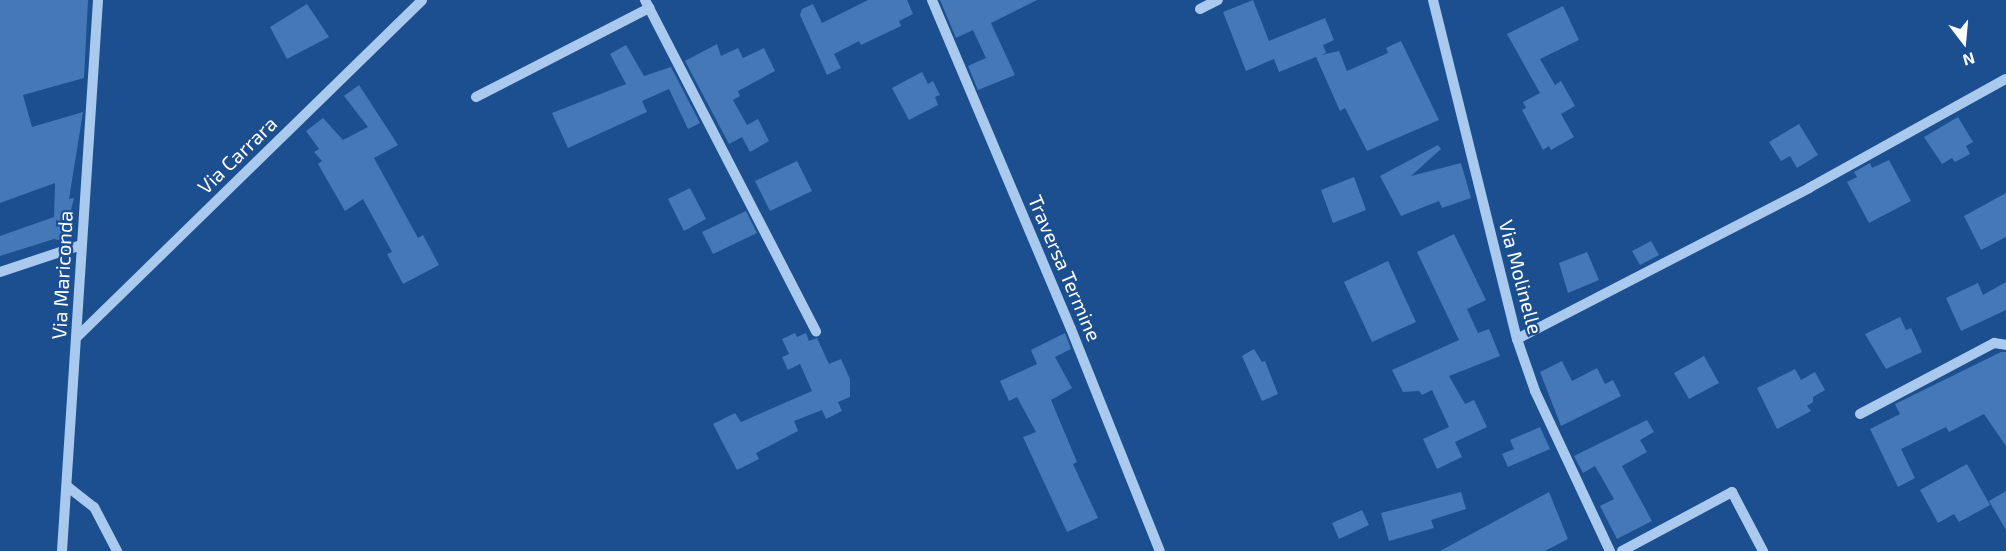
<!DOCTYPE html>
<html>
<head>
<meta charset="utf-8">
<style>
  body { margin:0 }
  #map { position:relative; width:2006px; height:551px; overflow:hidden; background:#1b4f8f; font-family:"Exo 2",sans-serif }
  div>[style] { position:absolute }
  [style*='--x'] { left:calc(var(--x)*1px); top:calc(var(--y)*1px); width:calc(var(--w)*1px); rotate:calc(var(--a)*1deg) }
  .building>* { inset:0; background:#4478b7 }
  .minor>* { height:10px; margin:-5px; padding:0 5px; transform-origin:5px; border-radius:5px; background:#a9c9ee }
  span { translate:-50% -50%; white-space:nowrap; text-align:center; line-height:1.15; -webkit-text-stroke:4.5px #1b4f8f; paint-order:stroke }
  .street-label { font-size:20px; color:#fff }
  .north { position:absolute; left:1934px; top:12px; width:60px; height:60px; -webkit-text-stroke:4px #1b4f8f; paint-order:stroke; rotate:164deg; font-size:16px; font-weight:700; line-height:24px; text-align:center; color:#fff }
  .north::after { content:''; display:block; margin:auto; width:21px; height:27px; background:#fff; clip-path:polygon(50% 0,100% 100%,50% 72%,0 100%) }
</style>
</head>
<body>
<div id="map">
  <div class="building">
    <div style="clip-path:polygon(0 0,88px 0,84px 78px,23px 95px,32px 127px,83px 112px,69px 199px,74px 198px,65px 235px,63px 241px,54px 239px,0 256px,0 236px,54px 217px,55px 183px,0 203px)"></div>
    <div style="clip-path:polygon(868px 0,907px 0,913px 14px,899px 21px,901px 26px,861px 45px,859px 41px,834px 54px,841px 68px,827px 75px,800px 15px,802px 9px,813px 4px,822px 23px)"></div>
    <div style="clip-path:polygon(940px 0,1037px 0,991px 23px,1015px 75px,978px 90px,968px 66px,986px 58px,973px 30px,956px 38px)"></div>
    <div style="clip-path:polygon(1253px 0,1269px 41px,1325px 18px,1334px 40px,1323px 45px,1326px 53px,1321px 55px,1339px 51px,1347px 71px,1388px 53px,1386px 48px,1401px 41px,1439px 120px,1367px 151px,1345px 108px,1340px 111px,1316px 57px,1279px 72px,1274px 59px,1246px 71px,1223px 12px)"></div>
    <div style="clip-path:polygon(307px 4px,329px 37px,287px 59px,270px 27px)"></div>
    <div style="clip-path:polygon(1563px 6px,1579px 40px,1540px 59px,1555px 85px,1561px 81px,1575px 106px,1561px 114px,1574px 137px,1551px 150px,1549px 146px,1543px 150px,1522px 110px,1526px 108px,1523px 102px,1540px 93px,1507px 34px)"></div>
    <div style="clip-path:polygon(717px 44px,721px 56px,738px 48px,743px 58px,764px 48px,775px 71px,738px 91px,740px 96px,733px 100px,747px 125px,758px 119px,769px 141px,750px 152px,742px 137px,729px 144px,685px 61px)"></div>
    <div style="clip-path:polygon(626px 45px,644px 76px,671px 67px,700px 123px,688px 129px,669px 89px,642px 101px,647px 112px,568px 148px,552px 113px,626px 84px,610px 54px)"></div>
    <div style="clip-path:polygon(922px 72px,928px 84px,933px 81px,940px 95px,935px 97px,938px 105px,909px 120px,892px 88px)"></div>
    <div style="clip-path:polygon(359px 85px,398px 145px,374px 158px,418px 238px,423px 235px,439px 265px,403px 284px,387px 254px,392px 252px,363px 199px,345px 211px,318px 164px,322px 161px,314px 152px,319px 149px,306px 131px,323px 118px,343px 140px,368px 127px,344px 96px)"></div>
    <div style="clip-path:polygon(1958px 117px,1973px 142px,1966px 146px,1970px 154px,1955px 162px,1952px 158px,1942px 164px,1924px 137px)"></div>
    <div style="clip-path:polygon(1799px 124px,1818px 155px,1797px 168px,1790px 156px,1781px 161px,1769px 142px)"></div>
    <div style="clip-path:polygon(1438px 145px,1441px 149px,1411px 176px,1461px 163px,1471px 198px,1442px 208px,1439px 201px,1401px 216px,1380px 176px)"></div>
    <div style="clip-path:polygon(1889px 160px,1911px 201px,1869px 223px,1847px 182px,1857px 177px,1854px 172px,1870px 163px,1872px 168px)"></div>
    <div style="clip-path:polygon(797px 161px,812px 191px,770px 211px,755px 181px)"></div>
    <div style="clip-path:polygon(1354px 177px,1366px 210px,1333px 223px,1321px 190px)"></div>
    <div style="clip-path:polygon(690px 188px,706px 219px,684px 231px,668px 199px)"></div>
    <div style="clip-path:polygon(2006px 193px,2006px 237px,1981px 250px,1964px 216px)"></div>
    <div style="clip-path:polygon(746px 211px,757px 233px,713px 254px,702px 232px)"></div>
    <div style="clip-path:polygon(1454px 234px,1486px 300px,1467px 309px,1478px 333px,1489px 329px,1500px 356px,1449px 376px,1465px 404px,1474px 400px,1487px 427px,1455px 442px,1462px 457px,1437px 469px,1423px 439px,1449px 427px,1432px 390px,1422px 395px,1419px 391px,1403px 392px,1392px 370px,1459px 340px,1417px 252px)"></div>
    <div style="clip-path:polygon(1651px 241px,1659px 255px,1640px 265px,1632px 251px)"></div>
    <div style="clip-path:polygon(1587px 252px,1599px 280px,1568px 293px,1559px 263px)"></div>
    <div style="clip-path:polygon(1388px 261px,1416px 322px,1372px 342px,1344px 282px)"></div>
    <div style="clip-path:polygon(2006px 282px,2006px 310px,1961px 331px,1946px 298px,1978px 283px,1983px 295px)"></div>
    <div style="clip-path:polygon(1900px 317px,1906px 330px,1911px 328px,1922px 352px,1886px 369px,1865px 334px)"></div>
    <div style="clip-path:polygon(795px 333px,797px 337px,806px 333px,809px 341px,817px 338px,829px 364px,841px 359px,850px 379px,850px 397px,838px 402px,842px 411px,826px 419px,822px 410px,794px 421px,798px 431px,756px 453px,759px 459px,737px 470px,713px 424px,735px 413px,741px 422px,812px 391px,800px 364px,788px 370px,782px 357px,789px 354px,782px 339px)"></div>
    <div style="clip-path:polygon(1065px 333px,1071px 349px,1055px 357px,1072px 388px,1051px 400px,1077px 462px,1073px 464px,1098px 518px,1067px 532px,1023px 437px,1036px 432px,1017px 397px,1009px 401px,1000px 381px,1037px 364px,1031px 350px)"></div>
    <div style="clip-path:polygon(1254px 349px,1262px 362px,1265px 361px,1278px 394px,1262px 401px,1242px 356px)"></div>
    <div style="clip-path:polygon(2001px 352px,2006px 352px,2006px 446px,1984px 414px,1949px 432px,1946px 427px,1901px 449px,1915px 478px,1898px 487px,1870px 429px,1900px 414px,1895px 404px)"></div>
    <div style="clip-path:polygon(1704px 356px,1719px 383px,1689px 399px,1674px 373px)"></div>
    <div style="clip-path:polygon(1562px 361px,1572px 381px,1597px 368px,1605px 384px,1613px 380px,1621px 396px,1561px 426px,1540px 372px)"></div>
    <div style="clip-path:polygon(1795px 369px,1801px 380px,1815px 372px,1825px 390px,1813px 397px,1813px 402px,1807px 406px,1811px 411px,1777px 429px,1757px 388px)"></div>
    <div style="clip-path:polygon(1647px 420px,1654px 432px,1640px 440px,1647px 452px,1622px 466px,1652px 521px,1617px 539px,1600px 506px,1614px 499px,1595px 466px,1583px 473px,1574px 456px)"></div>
    <div style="clip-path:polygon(1540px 427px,1550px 449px,1508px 467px,1502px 454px,1514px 449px,1510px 440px)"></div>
    <div style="clip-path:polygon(1967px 464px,1990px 505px,1959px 522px,1954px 514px,1938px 523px,1920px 490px)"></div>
    <div style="clip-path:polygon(2006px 491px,2006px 530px,1989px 501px)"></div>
    <div style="clip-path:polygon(1461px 492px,1466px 509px,1431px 520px,1434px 528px,1389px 541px,1381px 513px)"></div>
    <div style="clip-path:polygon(1549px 492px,1568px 539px,1545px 551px,1440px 551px)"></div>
    <div style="clip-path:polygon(1362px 510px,1369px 525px,1339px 539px,1332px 523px)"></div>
  </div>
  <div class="minor">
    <div style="--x:645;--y:0;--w:373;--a:62.7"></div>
    <div style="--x:932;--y:0;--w:357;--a:67.1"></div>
    <div style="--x:1071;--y:329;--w:239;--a:68.2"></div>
    <div style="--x:1433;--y:0;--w:349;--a:76.1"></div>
    <div style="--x:1517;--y:339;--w:55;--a:70.9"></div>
    <div style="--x:1535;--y:391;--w:177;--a:64.9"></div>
    <div style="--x:1200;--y:9;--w:20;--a:-27"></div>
    <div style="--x:476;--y:97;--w:195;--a:-27.2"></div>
    <div style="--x:0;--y:272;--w:85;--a:-18.4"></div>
    <div style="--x:77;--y:337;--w:482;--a:-44.3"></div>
    <div style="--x:1517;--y:339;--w:329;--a:-27.3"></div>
    <div style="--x:1809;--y:188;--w:225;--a:-29"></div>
    <div style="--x:1860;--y:414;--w:152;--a:-27.9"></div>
    <div style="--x:1994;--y:343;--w:12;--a:9"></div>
    <div style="--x:68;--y:487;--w:33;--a:38"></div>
    <div style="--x:94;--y:507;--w:50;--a:62.4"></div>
    <div style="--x:62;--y:551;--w:552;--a:-86.26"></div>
    <div style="--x:1622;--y:551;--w:125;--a:-28.2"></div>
    <div style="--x:1732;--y:492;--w:67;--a:62.3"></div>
  </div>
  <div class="street-label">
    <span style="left:237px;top:155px;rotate:-44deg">Via Carrara</span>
    <span style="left:1065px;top:268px;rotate:67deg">Traversa Termine</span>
    <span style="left:62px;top:275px;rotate:-87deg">Via Mariconda</span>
    <span style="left:1521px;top:277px;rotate:75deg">Via Molinelle</span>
  </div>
  <div class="north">N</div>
</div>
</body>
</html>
